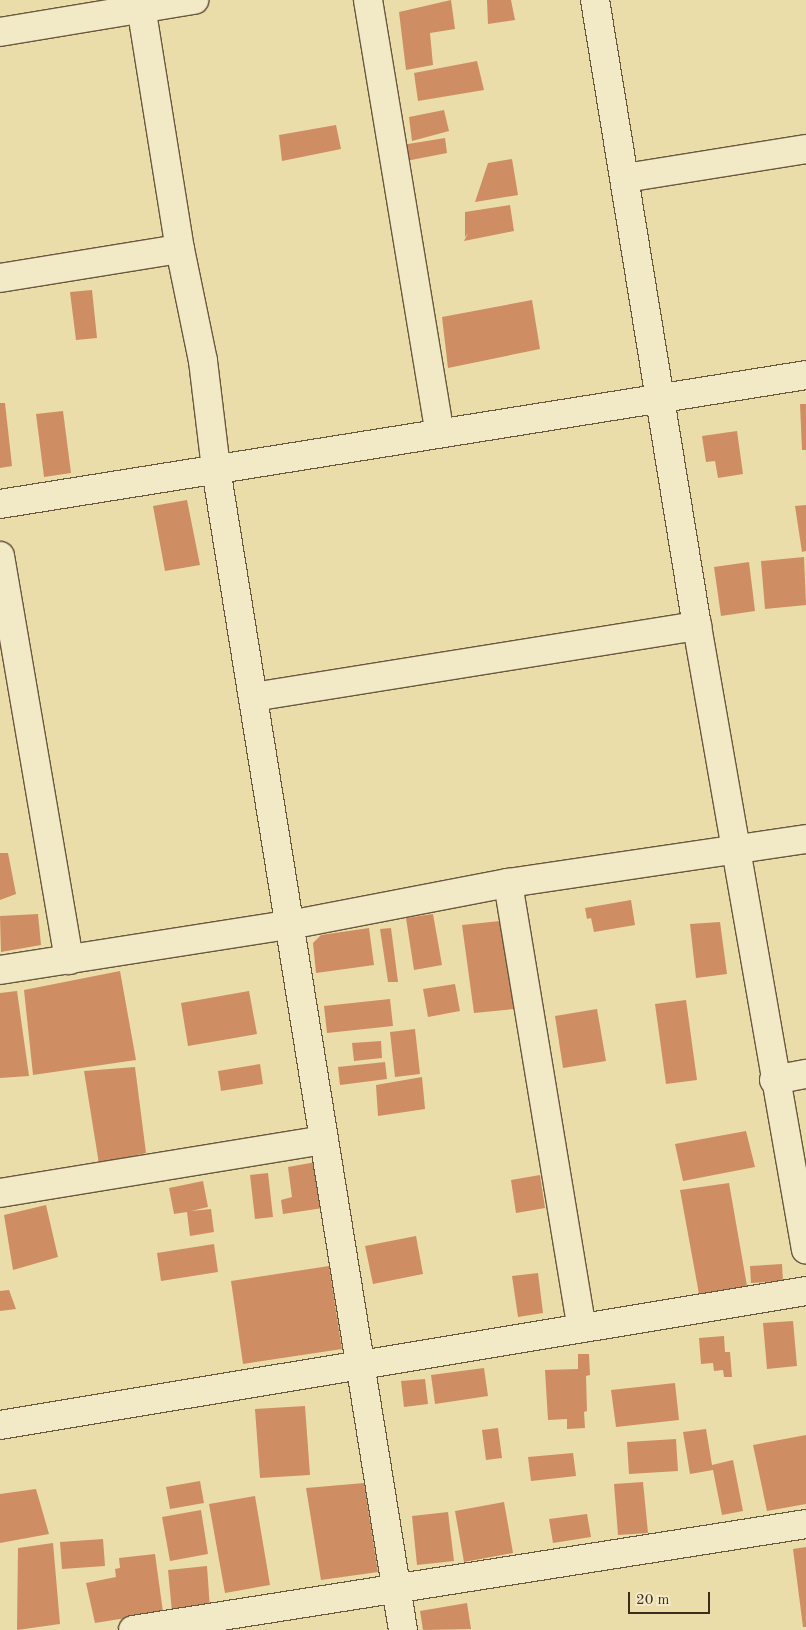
<!DOCTYPE html>
<html>
<head>
<meta charset="utf-8">
<style>
  body { margin:0 }
  #map { position:relative; width:806px; height:1630px; overflow:hidden; background:#ebdda9; font-family:"Old Standard TT",serif }
  div>[style] { position:absolute }
  [style*='--x'] { left:calc(var(--x)*1px); top:calc(var(--y)*1px); width:calc(var(--w)*1px); rotate:calc(var(--a)*1deg) }
  .building>* { inset:0; background:#cf8d63 }
  .roads { filter:drop-shadow(1px 0 #68583e) drop-shadow(-1px 0 #68583e) drop-shadow(0 1px #68583e) drop-shadow(0 -1px #68583e) }
  .minor>* { height:28px; margin:-14px; padding:0 14px; transform-origin:14px; border-radius:14px; background:#f2e9c7 }
  span { translate:-50% -50%; white-space:nowrap; text-align:center; line-height:1.15; -webkit-text-stroke:5px #f2e9c7; paint-order:stroke }
  .scale { position:absolute; left:628px; top:1592px; width:82px; height:22px; box-sizing:border-box; border:2px solid #3c2c1b; border-top:0; padding-left:6px; font-size:15px; line-height:18px; white-space:nowrap; color:#3c2c1b; -webkit-text-stroke:4px #f2e9c7; paint-order:stroke }
</style>
</head>
<body>
<div id="map">
  <div class="building">
    <div style="clip-path:polygon(451px 0,455px 29px,430px 33px,433px 65px,406px 70px,399px 12px)"></div>
    <div style="clip-path:polygon(487px 0,511px 0,515px 20px,488px 24px)"></div>
    <div style="clip-path:polygon(477px 61px,484px 90px,418px 101px,414px 73px)"></div>
    <div style="clip-path:polygon(444px 110px,449px 131px,412px 141px,409px 117px)"></div>
    <div style="clip-path:polygon(336px 125px,341px 149px,282px 161px,279px 135px)"></div>
    <div style="clip-path:polygon(445px 138px,447px 153px,406px 161px,402px 145px)"></div>
    <div style="clip-path:polygon(512px 159px,518px 195px,475px 202px,488px 163px)"></div>
    <div style="clip-path:polygon(510px 205px,514px 231px,464px 241px,468px 233px,465px 237px,465px 212px)"></div>
    <div style="clip-path:polygon(92px 290px,97px 338px,76px 340px,70px 292px)"></div>
    <div style="clip-path:polygon(532px 300px,540px 349px,448px 368px,442px 317px)"></div>
    <div style="clip-path:polygon(0 403px,5px 403px,12px 466px,0 468px)"></div>
    <div style="clip-path:polygon(800px 404px,806px 404px,806px 450px,802px 450px)"></div>
    <div style="clip-path:polygon(63px 411px,71px 473px,44px 477px,36px 414px)"></div>
    <div style="clip-path:polygon(737px 431px,743px 474px,718px 478px,715px 461px,706px 462px,702px 436px)"></div>
    <div style="clip-path:polygon(187px 500px,200px 565px,165px 571px,153px 506px)"></div>
    <div style="clip-path:polygon(806px 505px,806px 551px,802px 552px,795px 506px)"></div>
    <div style="clip-path:polygon(804px 557px,806px 605px,765px 609px,761px 561px)"></div>
    <div style="clip-path:polygon(749px 562px,755px 611px,721px 616px,714px 567px)"></div>
    <div style="clip-path:polygon(0 853px,8px 853px,16px 894px,0 900px)"></div>
    <div style="clip-path:polygon(631px 900px,635px 925px,594px 932px,591px 918px,587px 919px,585px 908px)"></div>
    <div style="clip-path:polygon(38px 914px,41px 945px,1px 952px,0 916px)"></div>
    <div style="clip-path:polygon(433px 914px,442px 965px,414px 970px,406px 918px)"></div>
    <div style="clip-path:polygon(500px 921px,514px 1009px,474px 1013px,462px 925px)"></div>
    <div style="clip-path:polygon(720px 922px,727px 974px,696px 978px,690px 924px)"></div>
    <div style="clip-path:polygon(369px 928px,374px 965px,316px 973px,313px 943px,321px 935px)"></div>
    <div style="clip-path:polygon(391px 928px,398px 982px,388px 982px,380px 929px)"></div>
    <div style="clip-path:polygon(120px 971px,136px 1060px,33px 1075px,24px 990px)"></div>
    <div style="clip-path:polygon(455px 984px,460px 1011px,428px 1017px,423px 989px)"></div>
    <div style="clip-path:polygon(17px 991px,29px 1076px,0 1078px,0 993px)"></div>
    <div style="clip-path:polygon(249px 991px,257px 1034px,188px 1046px,181px 1003px)"></div>
    <div style="clip-path:polygon(390px 999px,393px 1026px,327px 1033px,324px 1006px)"></div>
    <div style="clip-path:polygon(686px 1000px,697px 1080px,666px 1084px,655px 1004px)"></div>
    <div style="clip-path:polygon(597px 1009px,606px 1061px,563px 1068px,555px 1016px)"></div>
    <div style="clip-path:polygon(415px 1029px,420px 1074px,395px 1077px,390px 1032px)"></div>
    <div style="clip-path:polygon(381px 1041px,382px 1058px,354px 1061px,352px 1043px)"></div>
    <div style="clip-path:polygon(385px 1062px,387px 1079px,340px 1085px,338px 1067px)"></div>
    <div style="clip-path:polygon(260px 1064px,263px 1084px,221px 1091px,218px 1071px)"></div>
    <div style="clip-path:polygon(135px 1067px,146px 1153px,99px 1164px,84px 1071px)"></div>
    <div style="clip-path:polygon(422px 1077px,425px 1109px,378px 1116px,376px 1085px)"></div>
    <div style="clip-path:polygon(746px 1131px,755px 1167px,683px 1181px,675px 1144px)"></div>
    <div style="clip-path:polygon(316px 1162px,323px 1208px,283px 1214px,281px 1200px,292px 1197px,288px 1167px)"></div>
    <div style="clip-path:polygon(268px 1173px,273px 1217px,255px 1219px,250px 1175px)"></div>
    <div style="clip-path:polygon(540px 1175px,545px 1208px,516px 1213px,511px 1180px)"></div>
    <div style="clip-path:polygon(203px 1181px,208px 1207px,191px 1211px,211px 1209px,214px 1232px,190px 1236px,187px 1212px,174px 1214px,169px 1188px)"></div>
    <div style="clip-path:polygon(729px 1183px,747px 1286px,699px 1294px,680px 1190px)"></div>
    <div style="clip-path:polygon(46px 1205px,58px 1257px,13px 1270px,4px 1215px)"></div>
    <div style="clip-path:polygon(416px 1236px,423px 1274px,373px 1284px,365px 1246px)"></div>
    <div style="clip-path:polygon(214px 1244px,218px 1272px,161px 1281px,157px 1253px)"></div>
    <div style="clip-path:polygon(782px 1264px,783px 1281px,751px 1283px,750px 1266px)"></div>
    <div style="clip-path:polygon(329px 1266px,342px 1349px,243px 1364px,231px 1281px)"></div>
    <div style="clip-path:polygon(538px 1273px,543px 1313px,518px 1317px,512px 1276px)"></div>
    <div style="clip-path:polygon(9px 1290px,16px 1309px,0 1311px,0 1291px)"></div>
    <div style="clip-path:polygon(793px 1321px,797px 1366px,767px 1369px,763px 1323px)"></div>
    <div style="clip-path:polygon(724px 1336px,725px 1352px,730px 1352px,732px 1377px,724px 1377px,723px 1370px,714px 1371px,713px 1363px,701px 1364px,699px 1338px)"></div>
    <div style="clip-path:polygon(578px 1354px,589px 1354px,590px 1375px,586px 1376px,587px 1411px,584px 1412px,585px 1428px,567px 1429px,567px 1419px,548px 1420px,545px 1370px,578px 1369px)"></div>
    <div style="clip-path:polygon(484px 1368px,488px 1396px,435px 1404px,431px 1375px)"></div>
    <div style="clip-path:polygon(425px 1379px,428px 1404px,404px 1407px,401px 1381px)"></div>
    <div style="clip-path:polygon(675px 1383px,679px 1420px,616px 1427px,611px 1390px)"></div>
    <div style="clip-path:polygon(305px 1406px,310px 1475px,260px 1478px,255px 1409px)"></div>
    <div style="clip-path:polygon(498px 1428px,502px 1458px,486px 1460px,482px 1430px)"></div>
    <div style="clip-path:polygon(706px 1429px,712px 1465px,733px 1460px,743px 1511px,722px 1515px,713px 1470px,690px 1474px,683px 1432px)"></div>
    <div style="clip-path:polygon(806px 1435px,806px 1504px,767px 1511px,753px 1445px)"></div>
    <div style="clip-path:polygon(676px 1439px,678px 1471px,629px 1474px,627px 1442px)"></div>
    <div style="clip-path:polygon(573px 1453px,576px 1476px,531px 1481px,528px 1457px)"></div>
    <div style="clip-path:polygon(200px 1481px,204px 1503px,170px 1509px,166px 1487px)"></div>
    <div style="clip-path:polygon(643px 1482px,648px 1533px,618px 1535px,614px 1484px)"></div>
    <div style="clip-path:polygon(364px 1483px,378px 1572px,321px 1580px,306px 1488px)"></div>
    <div style="clip-path:polygon(36px 1489px,49px 1534px,0 1543px,0 1494px)"></div>
    <div style="clip-path:polygon(255px 1496px,270px 1585px,225px 1593px,209px 1504px)"></div>
    <div style="clip-path:polygon(504px 1502px,513px 1553px,464px 1562px,455px 1511px)"></div>
    <div style="clip-path:polygon(201px 1510px,208px 1554px,170px 1561px,162px 1517px)"></div>
    <div style="clip-path:polygon(448px 1512px,454px 1561px,417px 1565px,412px 1516px)"></div>
    <div style="clip-path:polygon(587px 1514px,591px 1537px,553px 1543px,549px 1519px)"></div>
    <div style="clip-path:polygon(103px 1539px,105px 1566px,62px 1569px,60px 1542px)"></div>
    <div style="clip-path:polygon(53px 1543px,60px 1624px,17px 1630px,18px 1548px)"></div>
    <div style="clip-path:polygon(806px 1547px,806px 1627px,803px 1627px,793px 1549px)"></div>
    <div style="clip-path:polygon(155px 1554px,163px 1612px,95px 1623px,86px 1583px,116px 1577px,115px 1569px,120px 1568px,119px 1558px)"></div>
    <div style="clip-path:polygon(207px 1566px,210px 1609px,172px 1612px,168px 1570px)"></div>
    <div style="clip-path:polygon(467px 1603px,471px 1629px,423px 1630px,420px 1611px)"></div>
  </div>
  <div class="roads">
    <div class="minor">
      <div style="--x:140;--y:0;--w:252;--a:80.9"></div>
      <div style="--x:180;--y:249;--w:114;--a:78.4"></div>
      <div style="--x:203;--y:361;--w:109;--a:83.1"></div>
      <div style="--x:216;--y:469;--w:1176;--a:80.85"></div>
      <div style="--x:368;--y:0;--w:439;--a:80.6"></div>
      <div style="--x:595;--y:0;--w:634;--a:80.75"></div>
      <div style="--x:697;--y:626;--w:633;--a:80.09"></div>
      <div style="--x:0;--y:32;--w:197;--a:-9.4"></div>
      <div style="--x:625;--y:178;--w:183;--a:-9.1"></div>
      <div style="--x:0;--y:278;--w:182;--a:-9.2"></div>
      <div style="--x:0;--y:504;--w:816;--a:-9.09"></div>
      <div style="--x:0;--y:556;--w:410;--a:80.3"></div>
      <div style="--x:253;--y:697;--w:450;--a:-9.1"></div>
      <div style="--x:508;--y:883;--w:451;--a:80.6"></div>
      <div style="--x:0;--y:970;--w:292;--a:-8.9"></div>
      <div style="--x:289;--y:925;--w:223;--a:-10.9"></div>
      <div style="--x:508;--y:883;--w:301;--a:-8.4"></div>
      <div style="--x:774;--y:1080;--w:33;--a:-11"></div>
      <div style="--x:0;--y:1193;--w:328;--a:-9.3"></div>
      <div style="--x:0;--y:1425;--w:817;--a:-9.44"></div>
      <div style="--x:133;--y:1630;--w:681;--a:-8.95"></div>
    </div>
  </div>
  <div class="scale">20 m</div>
</div>
</body>
</html>
